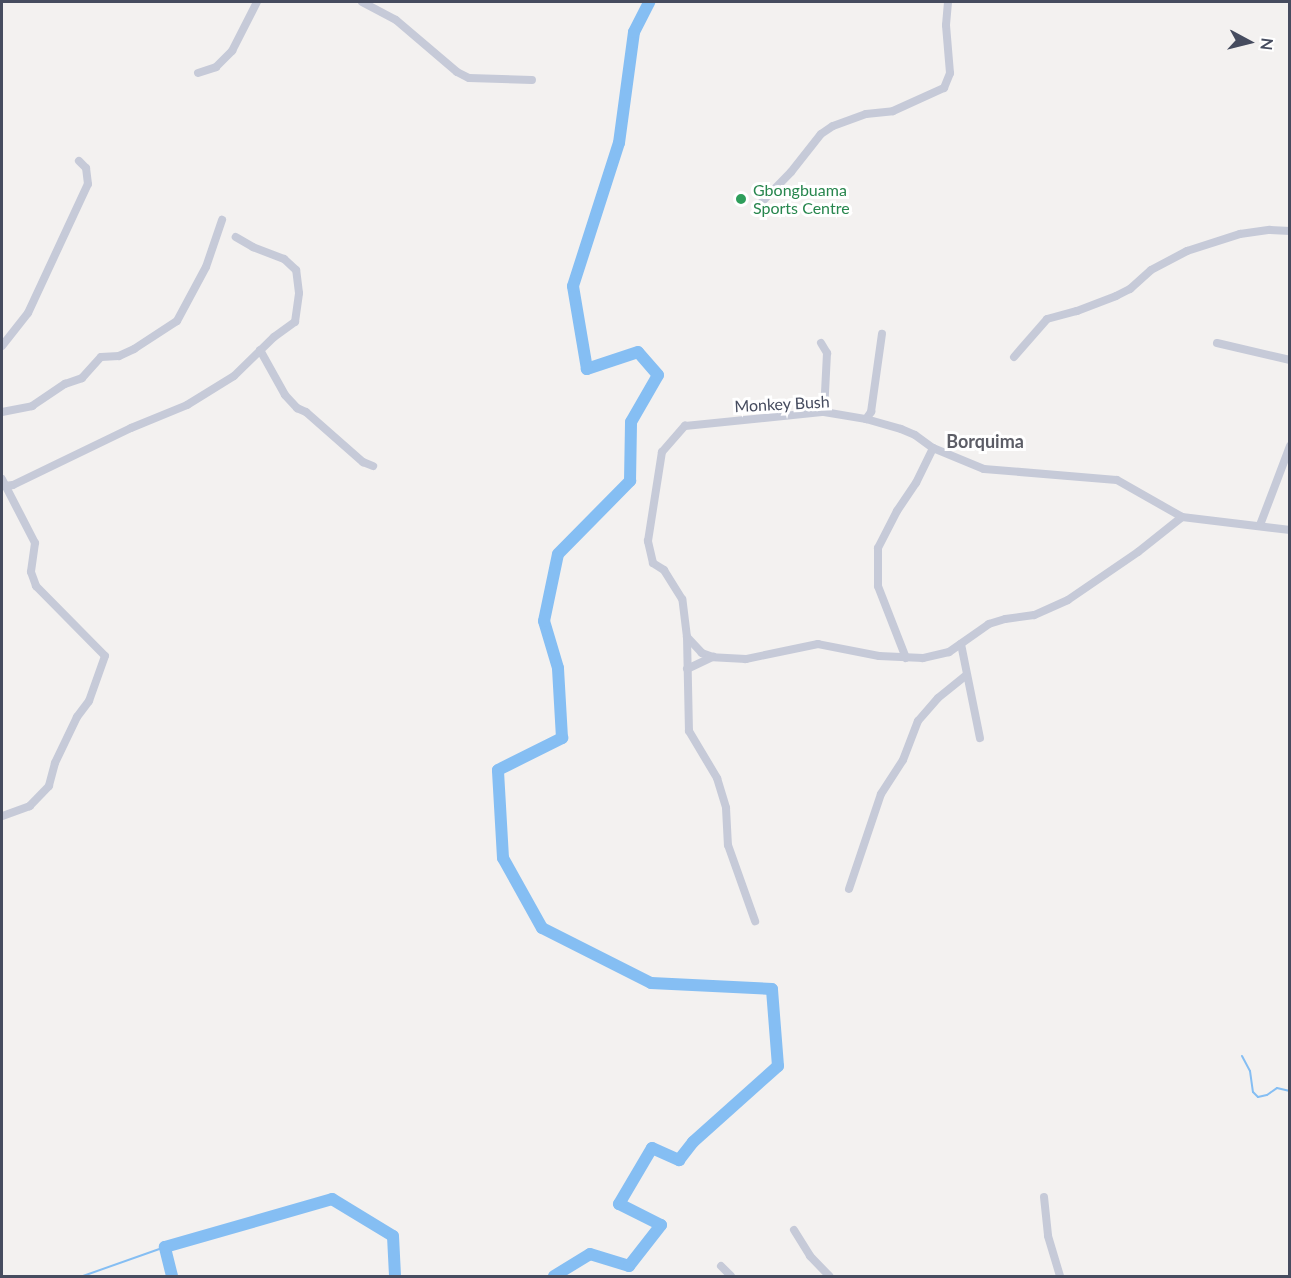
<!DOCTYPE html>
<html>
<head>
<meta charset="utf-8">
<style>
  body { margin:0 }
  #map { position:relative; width:1291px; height:1278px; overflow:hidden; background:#f3f1f0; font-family:Lato,sans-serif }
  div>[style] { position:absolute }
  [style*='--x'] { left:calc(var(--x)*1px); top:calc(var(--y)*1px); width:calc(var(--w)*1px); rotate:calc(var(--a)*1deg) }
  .stream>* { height:2px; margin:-1px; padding:0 1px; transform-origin:1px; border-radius:1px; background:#85bef3 }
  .river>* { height:12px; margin:-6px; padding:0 6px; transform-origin:6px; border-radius:6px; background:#85bef3 }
  .minor>* { height:8px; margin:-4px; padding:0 4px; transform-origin:4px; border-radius:4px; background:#c6cad8 }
  .dots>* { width:16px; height:16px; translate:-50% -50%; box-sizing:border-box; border:3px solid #fff; border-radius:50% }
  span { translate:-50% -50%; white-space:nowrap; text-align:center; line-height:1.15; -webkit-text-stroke:6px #fff; paint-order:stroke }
  .leisure-label { font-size:16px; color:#27864d }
  .left { translate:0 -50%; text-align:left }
  .street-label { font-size:16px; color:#464c5f }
  .neighbourhood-label { font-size:18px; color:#5c5d66; font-weight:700 }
  .frame { position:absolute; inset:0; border:3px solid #464c5f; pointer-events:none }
  .north { position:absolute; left:1219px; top:12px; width:60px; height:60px; -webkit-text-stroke:4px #fff; paint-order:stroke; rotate:97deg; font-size:16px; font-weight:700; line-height:24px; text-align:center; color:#464c5f }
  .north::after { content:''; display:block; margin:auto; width:21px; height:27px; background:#464c5f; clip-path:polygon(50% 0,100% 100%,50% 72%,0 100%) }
</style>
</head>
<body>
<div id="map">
  <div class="stream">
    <div style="--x:1242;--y:1056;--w:17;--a:62"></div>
    <div style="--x:1250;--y:1071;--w:21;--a:82"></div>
    <div style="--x:1253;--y:1092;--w:7;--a:45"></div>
    <div style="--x:1258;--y:1097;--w:9;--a:-13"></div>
    <div style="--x:1267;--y:1095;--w:12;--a:-35"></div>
    <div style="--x:1277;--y:1088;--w:13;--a:13"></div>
    <div style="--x:83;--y:1276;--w:87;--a:-19.5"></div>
  </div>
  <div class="river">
    <div style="--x:172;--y:1276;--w:30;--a:-104"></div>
    <div style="--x:165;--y:1247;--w:174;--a:-16"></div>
    <div style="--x:332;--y:1199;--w:71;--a:31.2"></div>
    <div style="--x:393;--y:1236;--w:40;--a:87.1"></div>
    <div style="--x:554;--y:1276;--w:42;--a:-31.4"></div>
    <div style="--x:590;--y:1254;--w:41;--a:17.1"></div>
    <div style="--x:629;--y:1266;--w:52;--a:-52"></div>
    <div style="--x:661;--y:1225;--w:47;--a:-153.4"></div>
    <div style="--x:619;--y:1204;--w:65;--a:-59.5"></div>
    <div style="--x:652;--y:1148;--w:30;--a:24"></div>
    <div style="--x:679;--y:1160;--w:23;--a:-52"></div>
    <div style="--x:693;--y:1142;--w:114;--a:-41.8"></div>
    <div style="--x:778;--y:1066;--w:77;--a:-94.5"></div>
    <div style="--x:772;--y:989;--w:121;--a:-177.2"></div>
    <div style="--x:651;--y:983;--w:122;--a:-153.2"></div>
    <div style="--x:542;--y:928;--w:80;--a:-119.1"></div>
    <div style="--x:503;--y:858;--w:88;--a:-93.3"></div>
    <div style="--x:498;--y:770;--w:72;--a:-26.6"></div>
    <div style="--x:562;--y:738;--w:70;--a:-93.3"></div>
    <div style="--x:558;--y:668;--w:49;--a:-106.6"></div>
    <div style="--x:544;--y:621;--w:68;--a:-78.2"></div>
    <div style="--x:558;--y:554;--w:103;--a:-45.4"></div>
    <div style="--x:630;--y:481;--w:59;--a:-89"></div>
    <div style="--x:631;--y:422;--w:54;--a:-60.1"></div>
    <div style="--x:658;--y:375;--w:30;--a:-131"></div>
    <div style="--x:638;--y:352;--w:54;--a:161.6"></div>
    <div style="--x:587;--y:369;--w:84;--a:-99.6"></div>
    <div style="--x:573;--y:286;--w:150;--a:-72.2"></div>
    <div style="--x:619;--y:143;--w:112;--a:-82.3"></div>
    <div style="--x:634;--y:32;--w:34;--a:-63"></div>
  </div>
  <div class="minor">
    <div style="--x:362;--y:2;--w:38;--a:28"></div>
    <div style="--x:396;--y:20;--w:80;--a:40.4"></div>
    <div style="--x:457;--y:72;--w:13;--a:27"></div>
    <div style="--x:469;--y:78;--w:63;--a:1.8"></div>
    <div style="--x:198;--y:73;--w:19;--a:-18"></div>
    <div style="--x:216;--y:67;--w:23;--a:-45"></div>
    <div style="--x:232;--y:51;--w:55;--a:-63"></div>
    <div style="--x:757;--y:207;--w:49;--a:-45.8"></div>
    <div style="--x:791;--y:172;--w:48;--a:-51.7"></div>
    <div style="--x:821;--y:134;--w:14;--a:-34"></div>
    <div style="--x:833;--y:126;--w:35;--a:-20"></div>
    <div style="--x:866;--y:114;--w:27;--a:-6"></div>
    <div style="--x:893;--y:111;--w:56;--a:-24.3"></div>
    <div style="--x:944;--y:88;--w:16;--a:-68"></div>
    <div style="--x:950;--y:73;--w:48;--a:-94.8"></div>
    <div style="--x:946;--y:25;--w:23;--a:-85"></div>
    <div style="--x:821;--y:343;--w:12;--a:59"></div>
    <div style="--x:827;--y:353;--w:59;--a:92.9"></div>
    <div style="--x:1217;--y:343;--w:75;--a:13.1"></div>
    <div style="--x:2;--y:346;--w:42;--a:-51.8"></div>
    <div style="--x:28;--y:313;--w:142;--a:-65.1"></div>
    <div style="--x:88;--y:184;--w:16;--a:-97"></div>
    <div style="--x:86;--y:168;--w:10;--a:-135"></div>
    <div style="--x:260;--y:350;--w:51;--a:60.9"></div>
    <div style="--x:285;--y:395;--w:18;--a:47"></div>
    <div style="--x:297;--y:408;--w:10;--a:24"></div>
    <div style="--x:306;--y:412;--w:76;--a:41.3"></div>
    <div style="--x:363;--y:462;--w:11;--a:22"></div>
    <div style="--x:1014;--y:357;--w:50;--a:-49"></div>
    <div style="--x:1047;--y:319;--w:31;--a:-15"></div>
    <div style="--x:1077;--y:311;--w:42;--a:-21"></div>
    <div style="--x:1116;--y:296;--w:16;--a:-27"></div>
    <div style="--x:1130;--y:289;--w:28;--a:-42"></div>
    <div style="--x:1151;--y:270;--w:41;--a:-27.8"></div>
    <div style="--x:1187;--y:251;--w:56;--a:-17.8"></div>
    <div style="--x:1240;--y:234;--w:30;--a:-8"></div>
    <div style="--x:1270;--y:230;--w:20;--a:3"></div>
    <div style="--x:2;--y:412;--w:31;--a:-11"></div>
    <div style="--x:32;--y:406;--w:40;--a:-34"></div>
    <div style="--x:65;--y:384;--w:18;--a:-19"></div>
    <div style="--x:82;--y:378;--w:28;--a:-48"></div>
    <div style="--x:101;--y:357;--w:18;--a:-3"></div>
    <div style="--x:119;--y:356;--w:17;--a:-25"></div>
    <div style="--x:134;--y:349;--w:51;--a:-33.1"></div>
    <div style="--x:177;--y:321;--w:61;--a:-61.8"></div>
    <div style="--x:206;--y:267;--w:50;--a:-71.2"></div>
    <div style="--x:866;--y:419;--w:9;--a:-54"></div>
    <div style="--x:871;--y:412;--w:79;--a:-82"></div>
    <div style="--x:2;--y:479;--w:72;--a:62.7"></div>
    <div style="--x:35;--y:543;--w:29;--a:98"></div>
    <div style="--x:31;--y:572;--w:15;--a:70"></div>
    <div style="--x:36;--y:586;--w:98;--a:45.4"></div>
    <div style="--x:105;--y:656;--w:48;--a:109.6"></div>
    <div style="--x:89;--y:701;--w:20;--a:127"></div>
    <div style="--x:77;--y:717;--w:51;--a:115.6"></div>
    <div style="--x:55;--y:763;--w:24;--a:105"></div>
    <div style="--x:49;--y:786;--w:28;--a:134"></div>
    <div style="--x:30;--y:806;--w:30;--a:160"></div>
    <div style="--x:4;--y:486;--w:9;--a:-6"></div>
    <div style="--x:13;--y:485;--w:131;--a:-25.8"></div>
    <div style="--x:131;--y:428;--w:61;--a:-22.3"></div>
    <div style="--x:187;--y:405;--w:55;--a:-31.7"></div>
    <div style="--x:234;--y:376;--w:56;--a:-44.3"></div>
    <div style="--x:274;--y:337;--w:26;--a:-36"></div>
    <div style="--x:295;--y:322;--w:29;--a:-82"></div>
    <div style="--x:299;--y:293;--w:23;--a:-97"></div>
    <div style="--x:296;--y:270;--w:16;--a:-137"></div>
    <div style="--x:284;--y:259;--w:33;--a:-159"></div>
    <div style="--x:253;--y:247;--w:20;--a:-150"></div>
    <div style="--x:1182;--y:517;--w:56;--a:141.5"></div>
    <div style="--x:1138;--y:552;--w:85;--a:145.6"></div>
    <div style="--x:1068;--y:600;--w:37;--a:156"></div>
    <div style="--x:1034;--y:615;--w:29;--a:172"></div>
    <div style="--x:1005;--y:619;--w:17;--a:163"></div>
    <div style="--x:989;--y:624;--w:49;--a:145"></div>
    <div style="--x:949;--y:652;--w:27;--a:167"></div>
    <div style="--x:923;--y:658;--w:44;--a:-177.4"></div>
    <div style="--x:879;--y:656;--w:62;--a:-168.9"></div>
    <div style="--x:818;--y:644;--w:74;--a:168.2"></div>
    <div style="--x:746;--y:659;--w:33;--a:-177"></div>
    <div style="--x:713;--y:657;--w:12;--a:-160"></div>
    <div style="--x:702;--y:653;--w:22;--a:-133"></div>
    <div style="--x:687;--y:637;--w:38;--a:-97"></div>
    <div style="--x:682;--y:599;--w:34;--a:-122"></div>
    <div style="--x:664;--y:570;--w:13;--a:-148"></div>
    <div style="--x:653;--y:563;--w:23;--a:-103"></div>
    <div style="--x:648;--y:541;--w:90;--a:-81.1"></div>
    <div style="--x:662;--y:452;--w:35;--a:-49"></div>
    <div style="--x:685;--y:426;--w:140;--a:-5.8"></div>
    <div style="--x:824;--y:412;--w:43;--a:9.5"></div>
    <div style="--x:866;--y:419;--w:36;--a:16"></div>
    <div style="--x:901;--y:429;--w:15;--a:23"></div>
    <div style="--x:915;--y:435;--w:22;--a:36"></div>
    <div style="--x:933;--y:448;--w:55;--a:22.4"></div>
    <div style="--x:984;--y:469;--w:133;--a:4.7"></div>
    <div style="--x:1117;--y:480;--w:75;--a:29.6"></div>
    <div style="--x:1182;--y:517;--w:109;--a:6.9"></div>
    <div style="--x:1260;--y:525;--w:85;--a:-69.2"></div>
    <div style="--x:687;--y:637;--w:94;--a:88.8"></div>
    <div style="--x:689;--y:731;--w:55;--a:59.2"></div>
    <div style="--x:717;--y:778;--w:31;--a:73"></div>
    <div style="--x:726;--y:808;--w:37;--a:87"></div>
    <div style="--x:728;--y:845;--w:81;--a:70.4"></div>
    <div style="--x:961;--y:644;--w:96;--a:78.6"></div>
    <div style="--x:906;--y:658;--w:77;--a:-111.3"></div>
    <div style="--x:878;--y:586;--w:38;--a:-90"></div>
    <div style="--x:878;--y:548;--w:42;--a:-62.8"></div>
    <div style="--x:897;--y:511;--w:34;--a:-56"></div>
    <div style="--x:916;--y:483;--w:39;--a:-64"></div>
    <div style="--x:687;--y:669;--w:29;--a:-25"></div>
    <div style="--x:849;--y:889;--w:100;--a:-71.4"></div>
    <div style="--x:881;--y:794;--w:40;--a:-57.1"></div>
    <div style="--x:903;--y:760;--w:42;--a:-69"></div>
    <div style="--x:918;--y:721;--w:30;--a:-49"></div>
    <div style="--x:938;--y:698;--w:36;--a:-39"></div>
    <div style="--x:1044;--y:1197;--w:39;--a:84"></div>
    <div style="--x:1048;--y:1236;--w:42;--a:73.3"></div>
    <div style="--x:794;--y:1230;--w:31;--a:58"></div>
    <div style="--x:810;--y:1256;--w:28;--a:46"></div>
    <div style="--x:721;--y:1266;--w:14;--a:45"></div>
  </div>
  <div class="dots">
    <div style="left:741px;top:199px;background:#2e9e5b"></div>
  </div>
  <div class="leisure-label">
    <span class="left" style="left:753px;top:199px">Gbongbuama<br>Sports Centre</span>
  </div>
  <div class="street-label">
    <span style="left:782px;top:404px;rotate:-3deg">Monkey Bush</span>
  </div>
  <div class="neighbourhood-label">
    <span style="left:985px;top:441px">Borquima</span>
  </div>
  <div class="frame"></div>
  <div class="north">N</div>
</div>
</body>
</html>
